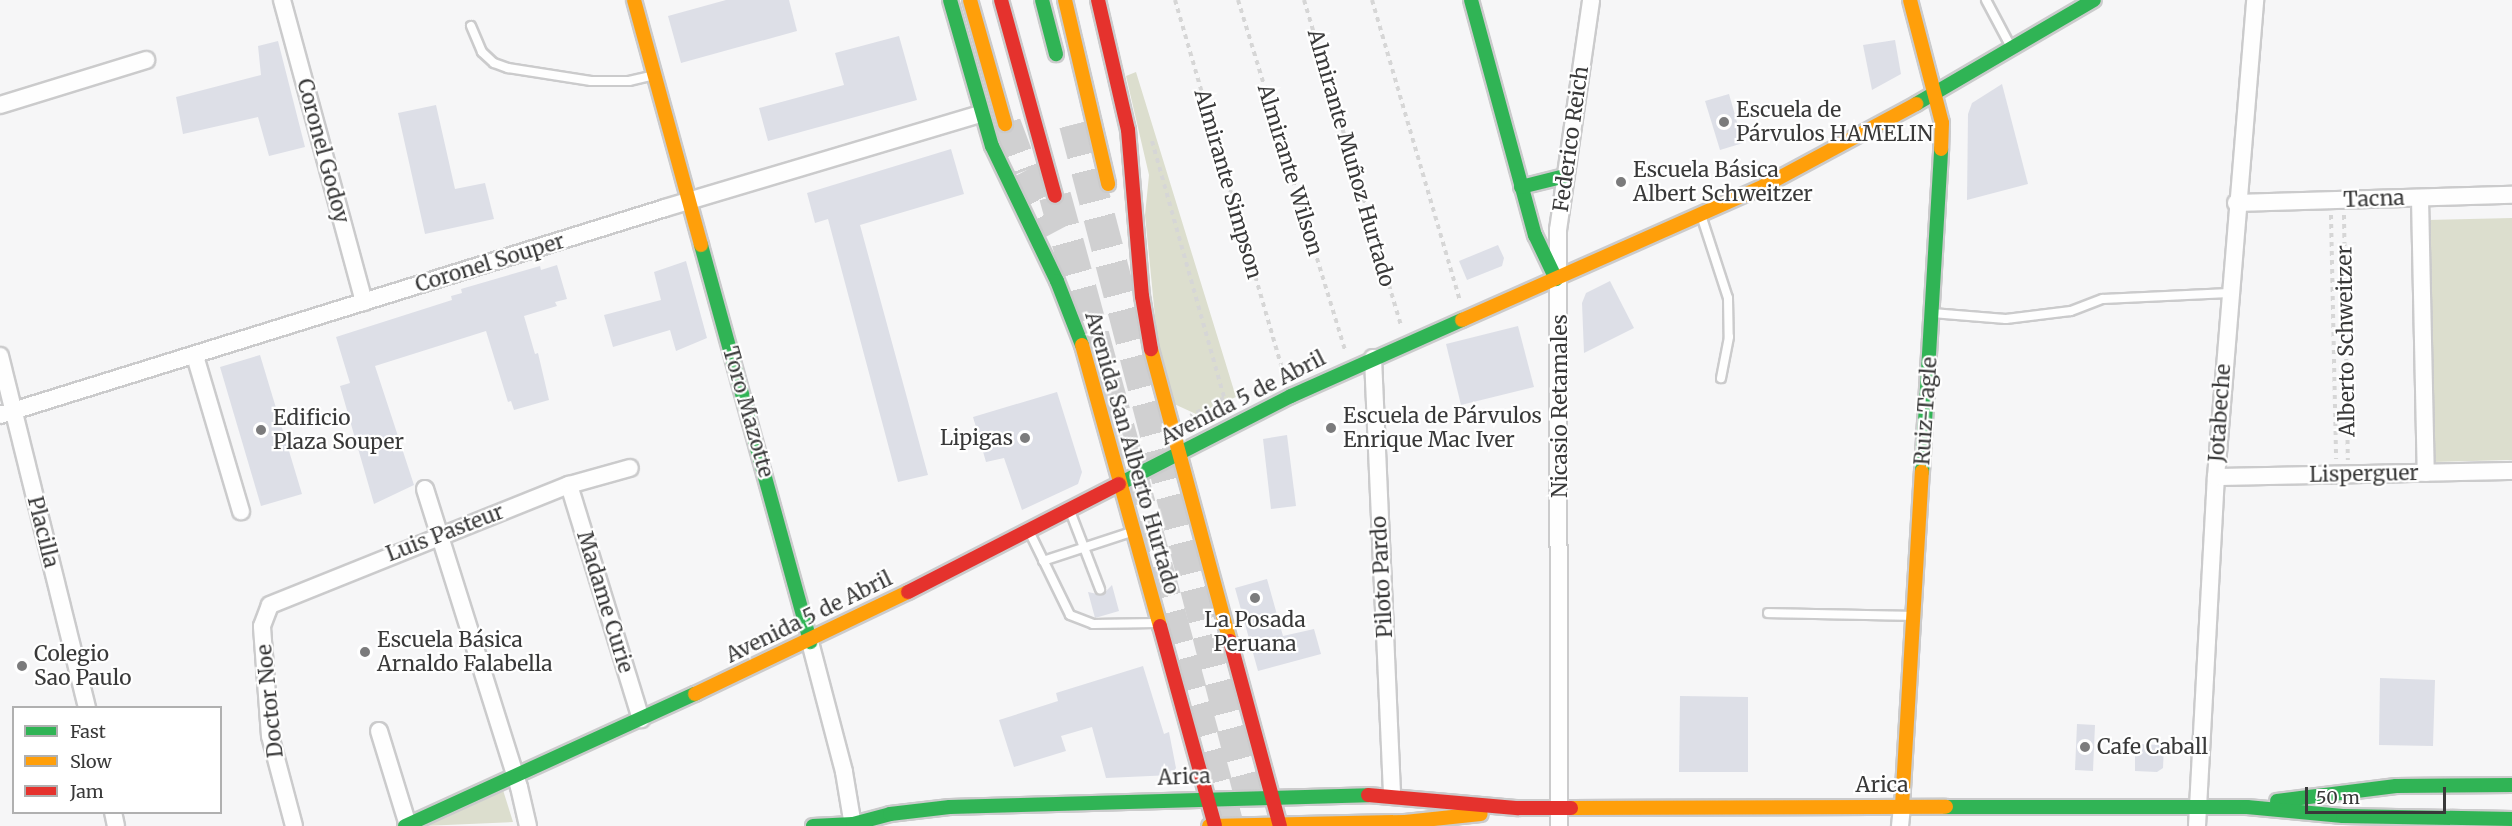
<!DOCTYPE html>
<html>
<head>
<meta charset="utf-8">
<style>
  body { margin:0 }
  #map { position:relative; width:2512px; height:826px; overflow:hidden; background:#f6f6f7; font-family:Merriweather,serif }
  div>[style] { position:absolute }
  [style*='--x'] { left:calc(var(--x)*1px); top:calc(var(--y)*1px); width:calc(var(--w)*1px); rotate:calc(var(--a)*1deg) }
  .green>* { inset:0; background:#dcdece }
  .building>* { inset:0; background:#dddfe7 }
  .highway-tunnel>* { height:32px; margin-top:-16px; transform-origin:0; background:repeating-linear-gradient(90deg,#d0d0d1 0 32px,transparent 0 48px) }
  .path>* { height:4px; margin-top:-2px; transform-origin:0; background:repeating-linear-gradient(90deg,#d6d6d6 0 4.5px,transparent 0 9px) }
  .roads { filter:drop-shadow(2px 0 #cbcbcc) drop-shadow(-2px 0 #cbcbcc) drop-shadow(0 2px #cbcbcc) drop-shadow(0 -2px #cbcbcc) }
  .lane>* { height:8px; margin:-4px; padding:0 4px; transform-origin:4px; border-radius:4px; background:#fefefe }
  .street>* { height:16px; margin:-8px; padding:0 8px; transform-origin:8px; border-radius:8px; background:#fefefe }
  .fast>* { height:14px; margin:-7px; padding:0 7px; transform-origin:7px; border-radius:7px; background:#30b455 }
  .slow>* { height:14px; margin:-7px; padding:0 7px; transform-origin:7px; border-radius:7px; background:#ff9f0a }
  .jam>* { height:14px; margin:-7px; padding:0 7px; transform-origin:7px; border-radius:7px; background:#e5322d }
  .dots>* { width:16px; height:16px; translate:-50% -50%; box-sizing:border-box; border:3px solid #fff; border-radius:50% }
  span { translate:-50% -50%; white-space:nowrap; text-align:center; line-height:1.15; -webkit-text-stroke:4.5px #fff; paint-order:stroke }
  .poi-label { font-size:21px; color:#393939 }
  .left { translate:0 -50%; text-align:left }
  .right { translate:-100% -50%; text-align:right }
  .street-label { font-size:21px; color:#393939 }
  .legend { position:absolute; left:12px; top:706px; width:210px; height:108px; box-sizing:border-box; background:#fff; border:2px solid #b0b0b0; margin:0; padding:8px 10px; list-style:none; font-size:18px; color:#393939 }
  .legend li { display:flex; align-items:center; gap:12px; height:30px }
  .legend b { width:30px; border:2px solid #b0b0b0 }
  .scale { position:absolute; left:2305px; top:787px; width:141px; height:27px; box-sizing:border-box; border:3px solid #393939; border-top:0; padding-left:8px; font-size:18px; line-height:21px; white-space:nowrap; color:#393939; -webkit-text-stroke:4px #fff; paint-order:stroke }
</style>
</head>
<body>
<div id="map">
  <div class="green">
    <div style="clip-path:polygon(1136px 72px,1236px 397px,1196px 414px,1172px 403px,1159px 357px,1145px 215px,1149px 175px,1126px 76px)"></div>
    <div style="clip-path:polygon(2512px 218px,2512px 460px,2432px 462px,2427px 220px)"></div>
    <div style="clip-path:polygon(503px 790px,513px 822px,423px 826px)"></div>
  </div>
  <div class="building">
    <div style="clip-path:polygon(726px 0,789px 0,797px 31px,681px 63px,668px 16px)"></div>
    <div style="clip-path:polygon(899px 36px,917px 100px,768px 141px,759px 108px,844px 85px,835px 53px)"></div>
    <div style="clip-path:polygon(1895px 40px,1901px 74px,1872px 90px,1863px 45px)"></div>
    <div style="clip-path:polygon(278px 41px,305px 147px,269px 156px,258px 117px,183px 134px,176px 97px,261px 75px,258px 46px)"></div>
    <div style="clip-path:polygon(2002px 84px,2028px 184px,1967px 200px,1968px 114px,1972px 103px)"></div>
    <div style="clip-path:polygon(1729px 94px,1743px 143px,1720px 150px,1705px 101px)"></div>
    <div style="clip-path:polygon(436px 105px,455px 189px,485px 183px,494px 219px,425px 234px,398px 113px)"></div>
    <div style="clip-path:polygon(951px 149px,964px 194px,860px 225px,928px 475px,898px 482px,828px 219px,815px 223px,807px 193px)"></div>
    <div style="clip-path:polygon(1498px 245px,1504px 258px,1502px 266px,1467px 280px,1459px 261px)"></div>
    <div style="clip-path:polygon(686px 261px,707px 338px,676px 351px,670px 330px,613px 347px,604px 315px,661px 300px,654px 272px)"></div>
    <div style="clip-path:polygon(557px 265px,567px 299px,555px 302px,557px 306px,524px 316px,535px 354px,538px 353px,549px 400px,514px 410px,511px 401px,508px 402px,486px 331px,375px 366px,414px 485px,374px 504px,340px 386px,350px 383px,336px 337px,452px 300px,451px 296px,462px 293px,461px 289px,540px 266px,541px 270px)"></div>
    <div style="clip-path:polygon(1610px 281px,1634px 328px,1584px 353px,1582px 303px,1586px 293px)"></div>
    <div style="clip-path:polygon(1518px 326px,1534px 387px,1461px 405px,1446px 344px)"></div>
    <div style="clip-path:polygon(260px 355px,302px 494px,261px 506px,220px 367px)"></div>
    <div style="clip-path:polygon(1057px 392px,1082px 472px,1078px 484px,1022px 510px,1004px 458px,986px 462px,973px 417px)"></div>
    <div style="clip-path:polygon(1287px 435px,1296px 506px,1271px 509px,1263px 439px)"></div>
    <div style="clip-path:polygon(1267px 579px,1283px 636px,1314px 629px,1321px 654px,1258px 671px,1235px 588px)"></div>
    <div style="clip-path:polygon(1112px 585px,1119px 611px,1095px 618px,1088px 592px,1102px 595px)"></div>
    <div style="clip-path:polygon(1143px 666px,1164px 734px,1169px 732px,1176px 768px,1172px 775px,1106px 778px,1092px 727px,1061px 736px,1066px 751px,1014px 767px,999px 720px,1058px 701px,1056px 693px)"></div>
    <div style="clip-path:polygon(2380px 678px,2435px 680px,2433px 746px,2379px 745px)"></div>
    <div style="clip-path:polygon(1680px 696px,1748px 697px,1748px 772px,1679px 772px)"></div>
    <div style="clip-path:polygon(2077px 724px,2095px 725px,2093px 771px,2075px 770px)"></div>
    <div style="clip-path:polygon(2135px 744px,2164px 745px,2163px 768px,2157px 772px,2135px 771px)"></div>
  </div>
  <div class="highway-tunnel">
    <div style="--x:1005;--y:124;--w:51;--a:69.4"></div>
    <div style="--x:1023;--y:172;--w:68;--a:61.9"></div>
    <div style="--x:1075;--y:124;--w:725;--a:75.39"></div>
    <div style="--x:1055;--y:196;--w:653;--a:74.64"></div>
  </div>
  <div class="path">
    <div style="--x:1175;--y:0;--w:394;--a:73.8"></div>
    <div style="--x:1238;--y:0;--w:366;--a:73"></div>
    <div style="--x:1304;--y:0;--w:340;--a:73.4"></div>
    <div style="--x:1372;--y:0;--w:314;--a:73.7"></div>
    <div style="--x:1152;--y:141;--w:267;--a:74.3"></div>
    <div style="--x:1224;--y:398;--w:38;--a:152"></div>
    <div style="--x:2331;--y:215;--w:244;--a:88.8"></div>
    <div style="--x:2344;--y:215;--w:245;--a:89.1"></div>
  </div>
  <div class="roads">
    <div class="lane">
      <div style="--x:1986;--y:0;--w:53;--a:62"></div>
      <div style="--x:471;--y:26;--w:28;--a:67"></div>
      <div style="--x:482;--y:52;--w:16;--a:43"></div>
      <div style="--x:494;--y:63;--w:15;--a:20"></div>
      <div style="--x:508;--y:68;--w:84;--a:8.9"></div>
      <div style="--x:591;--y:81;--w:38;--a:0"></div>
      <div style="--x:629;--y:81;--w:26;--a:-13"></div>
      <div style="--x:1701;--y:215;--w:87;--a:72"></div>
      <div style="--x:1728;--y:298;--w:39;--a:89"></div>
      <div style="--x:1729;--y:337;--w:42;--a:101"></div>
      <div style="--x:1932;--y:313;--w:74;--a:4.6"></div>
      <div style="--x:2006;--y:319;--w:65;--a:-7"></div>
      <div style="--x:2071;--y:311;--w:34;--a:-21"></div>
      <div style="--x:2103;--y:299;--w:126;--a:-2.7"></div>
      <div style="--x:1070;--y:511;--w:84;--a:69"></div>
      <div style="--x:1029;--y:531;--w:93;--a:64"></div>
      <div style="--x:1070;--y:615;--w:25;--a:21"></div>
      <div style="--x:1093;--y:624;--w:63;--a:-0.9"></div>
      <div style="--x:1043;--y:561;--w:93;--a:-18.2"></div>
      <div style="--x:1768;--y:613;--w:145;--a:1.2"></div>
    </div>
    <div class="street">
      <div style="--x:282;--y:0;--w:313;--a:74.8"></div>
      <div style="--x:0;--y:105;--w:153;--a:-17.1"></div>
      <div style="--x:2420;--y:198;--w:275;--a:88.8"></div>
      <div style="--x:2236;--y:203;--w:276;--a:-1.7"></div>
      <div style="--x:0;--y:356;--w:363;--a:76.1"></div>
      <div style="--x:195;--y:356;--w:162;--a:73.5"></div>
      <div style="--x:1373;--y:358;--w:437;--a:87.5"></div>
      <div style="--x:0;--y:415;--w:696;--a:-17.29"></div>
      <div style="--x:665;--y:208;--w:330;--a:-16.6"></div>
      <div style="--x:2216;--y:477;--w:296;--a:-1.2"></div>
      <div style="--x:569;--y:485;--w:245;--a:72.9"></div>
      <div style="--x:425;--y:489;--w:312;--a:72.5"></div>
      <div style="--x:519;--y:787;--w:40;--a:77"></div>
      <div style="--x:810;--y:642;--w:134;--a:75.3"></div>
      <div style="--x:844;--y:772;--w:55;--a:80.5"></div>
      <div style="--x:379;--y:731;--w:98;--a:72.9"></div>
      <div style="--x:113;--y:812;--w:14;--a:78"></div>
      <div style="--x:294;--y:826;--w:93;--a:-104.9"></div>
      <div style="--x:270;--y:736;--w:110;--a:-94.2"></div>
      <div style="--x:262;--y:626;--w:22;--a:-69"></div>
      <div style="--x:270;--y:605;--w:322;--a:-21.9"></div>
      <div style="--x:569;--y:485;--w:63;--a:-15.6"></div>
      <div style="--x:1559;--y:826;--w:596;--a:-90.1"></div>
      <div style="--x:1558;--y:230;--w:232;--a:-81.8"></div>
      <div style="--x:1900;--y:826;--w:20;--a:-84"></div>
      <div style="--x:2197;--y:826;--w:350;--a:-86.9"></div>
      <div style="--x:2216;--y:477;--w:479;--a:-85.3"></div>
    </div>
    <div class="fast">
      <div style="--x:950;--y:0;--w:152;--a:74"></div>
      <div style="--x:992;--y:146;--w:150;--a:64.3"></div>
      <div style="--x:1057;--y:281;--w:69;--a:68.7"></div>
      <div style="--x:1042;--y:0;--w:56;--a:75.5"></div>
      <div style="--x:1471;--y:0;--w:244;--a:74.8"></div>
      <div style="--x:1535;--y:235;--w:49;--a:64.5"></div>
      <div style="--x:1916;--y:104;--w:206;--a:-30.3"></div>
      <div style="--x:1521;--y:187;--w:45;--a:-14"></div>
      <div style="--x:701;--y:245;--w:412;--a:74.6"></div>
      <div style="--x:1922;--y:472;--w:324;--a:-86.6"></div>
      <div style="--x:1119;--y:484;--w:193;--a:-27.1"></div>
      <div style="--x:1291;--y:396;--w:187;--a:-24"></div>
      <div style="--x:2277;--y:801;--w:120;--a:-7.2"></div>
      <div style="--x:2396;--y:786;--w:116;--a:-0.5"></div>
      <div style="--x:1946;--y:807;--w:301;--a:0"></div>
      <div style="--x:2247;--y:807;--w:96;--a:5.4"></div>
      <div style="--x:2343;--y:816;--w:169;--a:1"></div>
      <div style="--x:405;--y:826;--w:319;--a:-24.5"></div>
      <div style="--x:813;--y:826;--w:40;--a:-2.9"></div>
      <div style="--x:853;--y:824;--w:38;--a:-15"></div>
      <div style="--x:890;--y:814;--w:60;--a:-6.7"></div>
      <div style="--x:950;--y:807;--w:418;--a:-1.6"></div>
    </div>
    <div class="slow">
      <div style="--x:634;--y:0;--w:254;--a:74.7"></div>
      <div style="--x:970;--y:0;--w:129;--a:74.2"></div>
      <div style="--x:1065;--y:0;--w:189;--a:76.8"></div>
      <div style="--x:1910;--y:0;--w:127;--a:75.4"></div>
      <div style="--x:1942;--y:123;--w:26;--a:92"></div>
      <div style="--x:1462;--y:320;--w:330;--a:-23.9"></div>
      <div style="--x:1764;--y:186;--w:173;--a:-28.3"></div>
      <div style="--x:1082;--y:345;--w:292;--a:74.5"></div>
      <div style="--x:1151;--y:349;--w:302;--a:74.9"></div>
      <div style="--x:695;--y:694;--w:236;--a:-25.6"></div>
      <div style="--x:1902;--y:806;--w:335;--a:-86.6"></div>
      <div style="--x:1571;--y:808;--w:375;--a:-0.2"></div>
      <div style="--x:1209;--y:826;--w:196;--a:-1.2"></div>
      <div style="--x:1405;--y:822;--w:76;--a:-6"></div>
    </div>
    <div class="jam">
      <div style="--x:1001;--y:0;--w:203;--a:74.6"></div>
      <div style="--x:1098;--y:0;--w:133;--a:77"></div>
      <div style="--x:1128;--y:130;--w:167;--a:85.2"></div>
      <div style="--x:1142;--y:296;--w:54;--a:80.4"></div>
      <div style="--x:908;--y:592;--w:237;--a:-27.1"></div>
      <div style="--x:1160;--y:626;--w:207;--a:74.6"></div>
      <div style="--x:1230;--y:641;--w:192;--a:74.9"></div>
      <div style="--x:1368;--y:795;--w:151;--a:5"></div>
      <div style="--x:1518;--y:808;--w:53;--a:0"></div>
    </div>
  </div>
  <div class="dots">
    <div style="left:1724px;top:122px;background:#7b7b7c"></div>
    <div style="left:1621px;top:182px;background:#7b7b7c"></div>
    <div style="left:1331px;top:428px;background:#7b7b7c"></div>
    <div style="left:261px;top:430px;background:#7b7b7c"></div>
    <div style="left:1025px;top:438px;background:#7b7b7c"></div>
    <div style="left:1255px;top:598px;background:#7b7b7c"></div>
    <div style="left:365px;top:652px;background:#7b7b7c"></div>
    <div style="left:22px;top:666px;background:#7b7b7c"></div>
    <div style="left:2085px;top:747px;background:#7b7b7c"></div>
  </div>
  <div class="poi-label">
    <span class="left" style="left:1736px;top:122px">Escuela de<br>Párvulos HAMELIN</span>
    <span class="left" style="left:1633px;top:182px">Escuela Básica<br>Albert Schweitzer</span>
    <span class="left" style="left:1343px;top:428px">Escuela de Párvulos<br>Enrique Mac Iver</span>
    <span class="left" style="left:273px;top:430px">Edificio<br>Plaza Souper</span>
    <span class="right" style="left:1013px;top:438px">Lipigas</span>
    <span style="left:1255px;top:632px">La Posada<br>Peruana</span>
    <span class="left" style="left:377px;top:652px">Escuela Básica<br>Arnaldo Falabella</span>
    <span class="left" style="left:34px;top:666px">Colegio<br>Sao Paulo</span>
    <span class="left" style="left:2097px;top:747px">Cafe Caball</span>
  </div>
  <div class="street-label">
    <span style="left:1571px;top:139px;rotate:-82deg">Federico Reich</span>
    <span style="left:323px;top:151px;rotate:75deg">Coronel Godoy</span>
    <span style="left:1351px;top:158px;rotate:74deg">Almirante Muñoz Hurtado</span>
    <span style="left:1290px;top:170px;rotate:73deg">Almirante Wilson</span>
    <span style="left:1228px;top:184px;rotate:74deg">Almirante Simpson</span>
    <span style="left:2374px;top:199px;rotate:-2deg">Tacna</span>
    <span style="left:490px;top:263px;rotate:-17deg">Coronel Souper</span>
    <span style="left:2346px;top:341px;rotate:-91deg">Alberto Schweitzer</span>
    <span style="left:1243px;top:398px;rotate:-27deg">Avenida 5 de Abril</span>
    <span style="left:1560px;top:406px;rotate:-90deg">Nicasio Retamales</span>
    <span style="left:1926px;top:411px;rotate:-86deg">Ruiz-Tagle</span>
    <span style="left:748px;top:412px;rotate:74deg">Toro Mazotte</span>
    <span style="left:2220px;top:413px;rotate:-86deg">Jotabeche</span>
    <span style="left:1132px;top:453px;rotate:74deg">Avenida San Alberto Hurtado</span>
    <span style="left:2364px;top:474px;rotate:-1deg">Lisperguer</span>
    <span style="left:43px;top:532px;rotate:76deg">Placilla</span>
    <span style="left:445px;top:533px;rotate:-21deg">Luis Pasteur</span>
    <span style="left:1382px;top:577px;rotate:-93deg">Piloto Pardo</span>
    <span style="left:605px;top:602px;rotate:73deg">Madame Curie</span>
    <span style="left:809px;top:617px;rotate:-26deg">Avenida 5 de Abril</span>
    <span style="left:270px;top:701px;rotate:-96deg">Doctor Noe</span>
    <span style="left:1184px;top:777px;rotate:-2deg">Arica</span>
    <span style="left:1882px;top:785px">Arica</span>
  </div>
  <ul class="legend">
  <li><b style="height:8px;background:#30b455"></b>Fast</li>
  <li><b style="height:8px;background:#ff9f0a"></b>Slow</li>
  <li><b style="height:8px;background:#e5322d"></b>Jam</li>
  </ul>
  <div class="scale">50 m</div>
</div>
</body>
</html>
